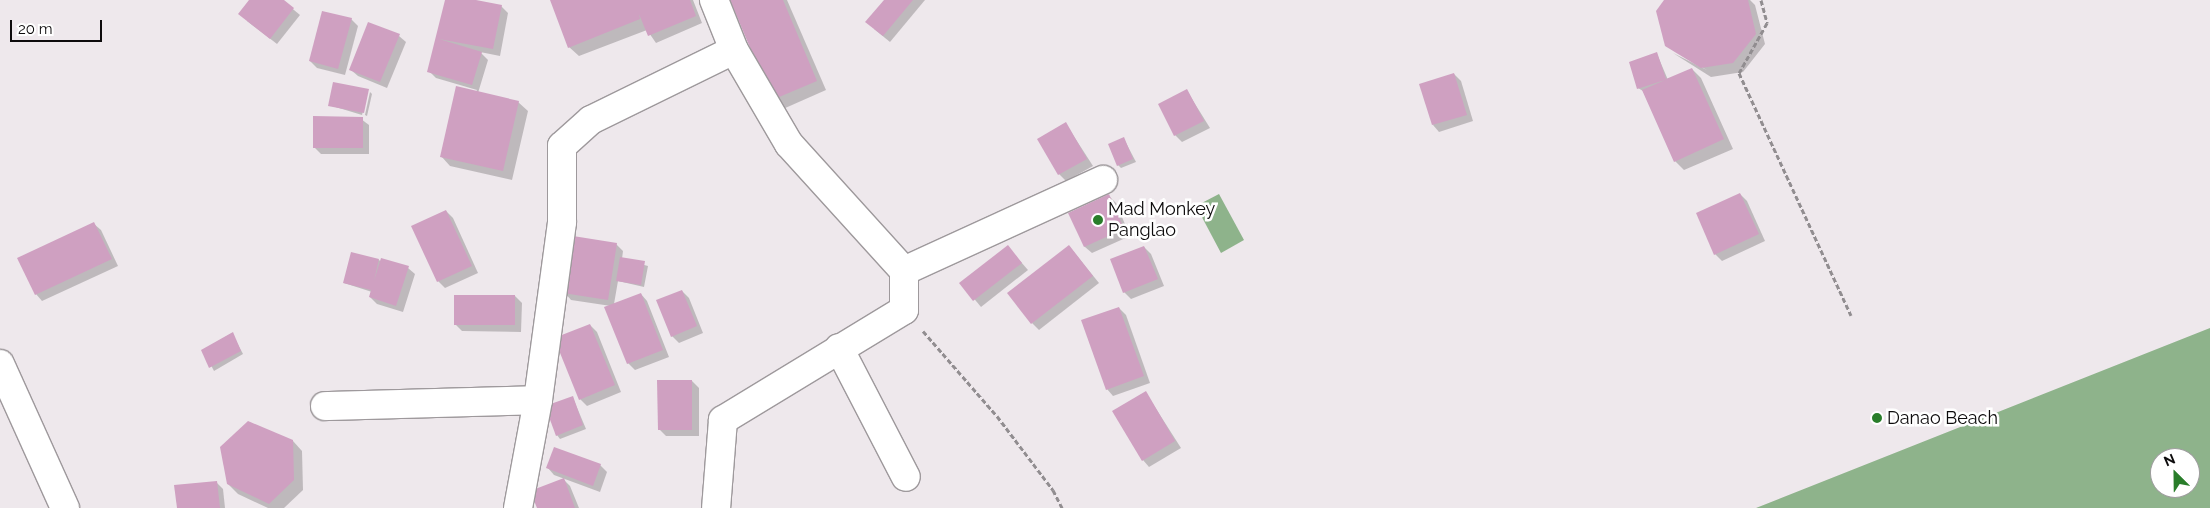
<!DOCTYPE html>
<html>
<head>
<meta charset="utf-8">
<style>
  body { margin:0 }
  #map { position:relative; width:2210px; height:508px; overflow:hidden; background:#eee8ec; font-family:Raleway,sans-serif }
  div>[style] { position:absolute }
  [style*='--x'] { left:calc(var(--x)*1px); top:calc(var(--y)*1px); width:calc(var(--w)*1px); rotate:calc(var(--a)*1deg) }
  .water>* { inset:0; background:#8eb38b }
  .shadow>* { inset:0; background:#0003 }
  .building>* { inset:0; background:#cfa0c1 }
  .path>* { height:3px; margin-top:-1.5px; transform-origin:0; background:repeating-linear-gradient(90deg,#918d90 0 5px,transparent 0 7.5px) }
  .roads { filter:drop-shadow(1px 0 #9e999c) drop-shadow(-1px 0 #9e999c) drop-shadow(0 1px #9e999c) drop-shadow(0 -1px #9e999c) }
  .minor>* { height:28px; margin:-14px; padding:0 14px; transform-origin:14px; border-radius:14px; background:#fff }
  .dots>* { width:14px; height:14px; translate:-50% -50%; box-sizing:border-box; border:2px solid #fff; border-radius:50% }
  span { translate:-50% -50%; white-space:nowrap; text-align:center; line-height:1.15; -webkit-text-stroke:5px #fff; paint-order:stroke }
  .poi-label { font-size:18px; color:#0d0b0c }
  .left { translate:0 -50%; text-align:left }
  .north { position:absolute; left:2150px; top:448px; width:50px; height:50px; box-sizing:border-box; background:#fff; border:1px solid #9e9d9e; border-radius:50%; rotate:337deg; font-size:14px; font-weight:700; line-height:20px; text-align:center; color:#0d0b0c }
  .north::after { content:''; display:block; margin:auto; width:18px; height:22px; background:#297d2a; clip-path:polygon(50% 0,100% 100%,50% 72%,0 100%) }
  .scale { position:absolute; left:10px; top:20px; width:92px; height:22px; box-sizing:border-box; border:2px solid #0d0b0c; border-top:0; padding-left:6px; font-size:15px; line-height:18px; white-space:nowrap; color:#0d0b0c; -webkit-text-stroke:4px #fff; paint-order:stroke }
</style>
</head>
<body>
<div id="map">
  <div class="water">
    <div style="clip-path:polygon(1219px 194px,1244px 240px,1221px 253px,1196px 206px)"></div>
    <div style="clip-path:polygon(evenodd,2210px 328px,2210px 508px,1756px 508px,2210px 328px,2160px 458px,2190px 458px,2190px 488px,2160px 488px,2160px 458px)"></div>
  </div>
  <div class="shadow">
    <div style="clip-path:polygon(251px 0,282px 0,300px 15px,277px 44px,247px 21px)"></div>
    <div style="clip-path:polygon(446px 0,501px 6px,508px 13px,500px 56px,480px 52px,488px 60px,478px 93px,518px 102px,528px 111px,512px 180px,450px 166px,441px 156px,477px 90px,436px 78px,429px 71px)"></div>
    <div style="clip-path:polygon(551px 0,693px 0,702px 23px,656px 43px,647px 30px,579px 56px,569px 47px)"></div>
    <div style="clip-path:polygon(731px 0,787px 0,826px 90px,783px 109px)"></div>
    <div style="clip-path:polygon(885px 0,925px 0,890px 42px,874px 29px)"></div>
    <div style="clip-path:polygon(1666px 0,1750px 0,1755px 5px,1765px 44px,1743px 72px,1711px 77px,1673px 53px,1707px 70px,1666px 46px)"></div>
    <div style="clip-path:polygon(351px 19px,358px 26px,345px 75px,317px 68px,310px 61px)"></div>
    <div style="clip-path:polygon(399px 36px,406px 42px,387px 88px,358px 76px,351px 70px)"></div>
    <div style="clip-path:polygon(1657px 54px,1668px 80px,1692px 69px,1701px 78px,1733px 149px,1684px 170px,1675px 161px,1643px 91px,1638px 88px)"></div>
    <div style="clip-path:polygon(1454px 74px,1461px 81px,1473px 121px,1439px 132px,1433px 125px)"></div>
    <div style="clip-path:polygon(368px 90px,362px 115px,329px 105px)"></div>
    <div style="clip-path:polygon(1187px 91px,1210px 128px,1182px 142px,1175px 135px)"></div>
    <div style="clip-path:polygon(370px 92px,372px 94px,367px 116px,365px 115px)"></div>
    <div style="clip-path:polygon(361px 119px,369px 125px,369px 154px,321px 154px,314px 147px)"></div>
    <div style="clip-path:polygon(1066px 124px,1093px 166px,1066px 181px,1059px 174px)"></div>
    <div style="clip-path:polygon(1124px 139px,1136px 162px,1121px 168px,1118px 165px)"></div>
    <div style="clip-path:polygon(1740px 194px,1747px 201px,1765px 241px,1722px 261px,1715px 254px)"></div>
    <div style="clip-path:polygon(1109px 196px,1116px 203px,1130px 236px,1092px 253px,1085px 247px,1070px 213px)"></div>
    <div style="clip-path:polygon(446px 211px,453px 218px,478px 273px,445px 288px,438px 281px)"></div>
    <div style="clip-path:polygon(94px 224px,101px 230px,118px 266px,42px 301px,36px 294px)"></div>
    <div style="clip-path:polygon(616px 244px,623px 251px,622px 259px,648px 266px,644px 287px,618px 281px,614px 304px,641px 294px,647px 301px,669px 357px,635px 370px,628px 363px,611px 306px,571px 300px,565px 293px)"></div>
    <div style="clip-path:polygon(1069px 246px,1099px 283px,1039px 330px,1032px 323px)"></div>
    <div style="clip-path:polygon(1144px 247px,1151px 254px,1164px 286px,1131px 299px,1124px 292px)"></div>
    <div style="clip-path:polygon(1014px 254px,1028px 270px,981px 307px,961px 283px)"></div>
    <div style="clip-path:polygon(378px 260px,408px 268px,415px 274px,403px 312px,377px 304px,370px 297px,372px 292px,344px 283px)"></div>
    <div style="clip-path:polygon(682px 291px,689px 298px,703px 333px,679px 343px,672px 336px)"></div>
    <div style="clip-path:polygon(515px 296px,522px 303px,521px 332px,462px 331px,455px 324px)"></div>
    <div style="clip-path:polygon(1119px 308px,1126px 315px,1150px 383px,1113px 396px,1107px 389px)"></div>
    <div style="clip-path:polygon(590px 325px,597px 332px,621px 392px,587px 406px,580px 399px)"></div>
    <div style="clip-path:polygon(232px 333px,243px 354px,214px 371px,203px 350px)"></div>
    <div style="clip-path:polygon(692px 381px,699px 388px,699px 436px,666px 436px,659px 429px)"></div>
    <div style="clip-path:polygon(1146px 393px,1181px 448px,1149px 467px,1143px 460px)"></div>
    <div style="clip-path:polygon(573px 398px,586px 429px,560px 439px,557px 435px)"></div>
    <div style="clip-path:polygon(293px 441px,302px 451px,303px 490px,284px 508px,268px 508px,238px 494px,228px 484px)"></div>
    <div style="clip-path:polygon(600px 465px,607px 472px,600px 492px,554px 475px,548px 468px)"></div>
    <div style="clip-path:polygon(563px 479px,570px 486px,579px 508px,538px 508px)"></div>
    <div style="clip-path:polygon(217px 483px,223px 489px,225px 508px,178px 508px)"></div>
  </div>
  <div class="building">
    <div style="clip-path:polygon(249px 0,284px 0,294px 8px,270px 39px,238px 14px)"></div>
    <div style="clip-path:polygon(445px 0,476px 0,502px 5px,493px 49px,439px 39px,482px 52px,472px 85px,427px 72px)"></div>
    <div style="clip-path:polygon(550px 0,690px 0,696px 16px,648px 36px,639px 14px,640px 19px,568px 48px)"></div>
    <div style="clip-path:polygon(730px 0,783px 0,817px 81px,772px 100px)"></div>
    <div style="clip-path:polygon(884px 0,913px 0,883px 36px,865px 22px)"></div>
    <div style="clip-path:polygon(1664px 0,1748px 0,1756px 34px,1733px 63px,1701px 68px,1665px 46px,1656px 11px)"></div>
    <div style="clip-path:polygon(322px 11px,352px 18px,338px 69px,309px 61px)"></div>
    <div style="clip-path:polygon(368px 22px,400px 34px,380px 82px,349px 70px)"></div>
    <div style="clip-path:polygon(1657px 52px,1666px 79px,1692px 68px,1724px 139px,1674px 162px,1642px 90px,1665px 80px,1637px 89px,1629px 62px)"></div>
    <div style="clip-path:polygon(1454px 73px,1467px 115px,1432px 125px,1419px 84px)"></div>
    <div style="clip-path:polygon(333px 82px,369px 89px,364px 113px,328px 106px)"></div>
    <div style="clip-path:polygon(456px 86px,519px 101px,503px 171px,440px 157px)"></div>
    <div style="clip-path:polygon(1187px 89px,1204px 121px,1174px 136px,1158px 104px)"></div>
    <div style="clip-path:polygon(313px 116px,363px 117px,363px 148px,313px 148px)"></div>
    <div style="clip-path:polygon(1066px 122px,1087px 159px,1058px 175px,1037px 139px)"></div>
    <div style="clip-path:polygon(1124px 137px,1133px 159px,1117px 166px,1108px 144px)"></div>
    <div style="clip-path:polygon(1740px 193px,1759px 234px,1714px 255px,1696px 213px)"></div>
    <div style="clip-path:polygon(1109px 194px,1124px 229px,1084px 247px,1068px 213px)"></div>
    <div style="clip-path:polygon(446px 210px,472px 266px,437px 282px,411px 226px)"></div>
    <div style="clip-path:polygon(94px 222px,112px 259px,35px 295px,17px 258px)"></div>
    <div style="clip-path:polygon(573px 236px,617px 243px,608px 300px,563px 293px)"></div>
    <div style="clip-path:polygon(1008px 245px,1022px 263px,973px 301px,959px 283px)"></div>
    <div style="clip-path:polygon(1069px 245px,1093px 276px,1031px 324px,1007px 293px)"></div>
    <div style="clip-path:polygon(1144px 246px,1158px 279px,1123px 293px,1110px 259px)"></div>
    <div style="clip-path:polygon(351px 252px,379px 259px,374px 281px,381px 258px,409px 266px,396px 306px,369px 297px,371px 290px,343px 283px)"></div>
    <div style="clip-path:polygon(620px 257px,645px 261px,641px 285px,616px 281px)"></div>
    <div style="clip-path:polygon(682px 290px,697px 326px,671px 337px,656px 300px)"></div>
    <div style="clip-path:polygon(641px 293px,663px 350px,627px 364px,604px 307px)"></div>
    <div style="clip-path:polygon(454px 295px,515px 295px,515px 325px,454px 325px)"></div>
    <div style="clip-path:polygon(1119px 307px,1144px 376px,1106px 390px,1081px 320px)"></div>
    <div style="clip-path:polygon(590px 324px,615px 385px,579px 400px,554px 338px)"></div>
    <div style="clip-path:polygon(233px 332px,241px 351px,209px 368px,201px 350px)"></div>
    <div style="clip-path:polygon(657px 380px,692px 380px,692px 430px,658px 430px)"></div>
    <div style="clip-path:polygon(1146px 391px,1175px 441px,1142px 461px,1112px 411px)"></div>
    <div style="clip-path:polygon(573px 396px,583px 425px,556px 436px,545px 406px)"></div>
    <div style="clip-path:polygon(248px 421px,293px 440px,294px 480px,269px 504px,227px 484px,220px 447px)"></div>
    <div style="clip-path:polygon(554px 447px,601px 464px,593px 486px,546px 468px)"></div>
    <div style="clip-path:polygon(564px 478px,575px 508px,537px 508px,530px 491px)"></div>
    <div style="clip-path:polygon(217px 481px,220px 508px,177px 508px,174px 485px)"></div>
  </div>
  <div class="path">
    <div style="--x:1761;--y:0;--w:24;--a:75"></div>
    <div style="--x:1767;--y:23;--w:57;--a:119.2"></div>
    <div style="--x:1739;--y:73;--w:267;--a:65.2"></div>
    <div style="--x:923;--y:331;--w:113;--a:49"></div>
    <div style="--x:997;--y:416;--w:93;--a:52.9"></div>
    <div style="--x:1053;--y:490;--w:20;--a:63"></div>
  </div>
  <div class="roads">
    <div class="minor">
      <div style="--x:714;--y:0;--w:54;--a:68.2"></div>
      <div style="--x:734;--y:50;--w:109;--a:59.7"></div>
      <div style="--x:789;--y:144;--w:171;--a:47.8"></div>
      <div style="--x:904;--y:271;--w:39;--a:90"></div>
      <div style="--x:904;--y:310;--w:212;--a:148.7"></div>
      <div style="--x:723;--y:420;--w:88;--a:94.5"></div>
      <div style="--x:904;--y:271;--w:219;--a:-24.6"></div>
      <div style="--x:839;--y:348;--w:145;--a:62.6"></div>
      <div style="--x:0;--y:364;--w:158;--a:65.7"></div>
      <div style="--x:325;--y:406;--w:213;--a:-1.6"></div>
      <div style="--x:518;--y:508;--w:110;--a:-79.5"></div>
      <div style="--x:538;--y:400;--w:180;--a:-82.3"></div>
      <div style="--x:562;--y:222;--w:76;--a:-90"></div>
      <div style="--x:562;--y:146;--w:39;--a:-42"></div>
      <div style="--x:591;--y:120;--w:159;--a:-26.1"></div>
    </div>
  </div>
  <div class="dots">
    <div style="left:1098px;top:220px;background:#297d2a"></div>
    <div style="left:1877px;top:418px;background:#297d2a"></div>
  </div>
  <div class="poi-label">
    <span class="left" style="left:1108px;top:220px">Mad Monkey<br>Panglao</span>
    <span class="left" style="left:1887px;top:418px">Danao Beach</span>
  </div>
  <div class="north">N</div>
  <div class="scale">20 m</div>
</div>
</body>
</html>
